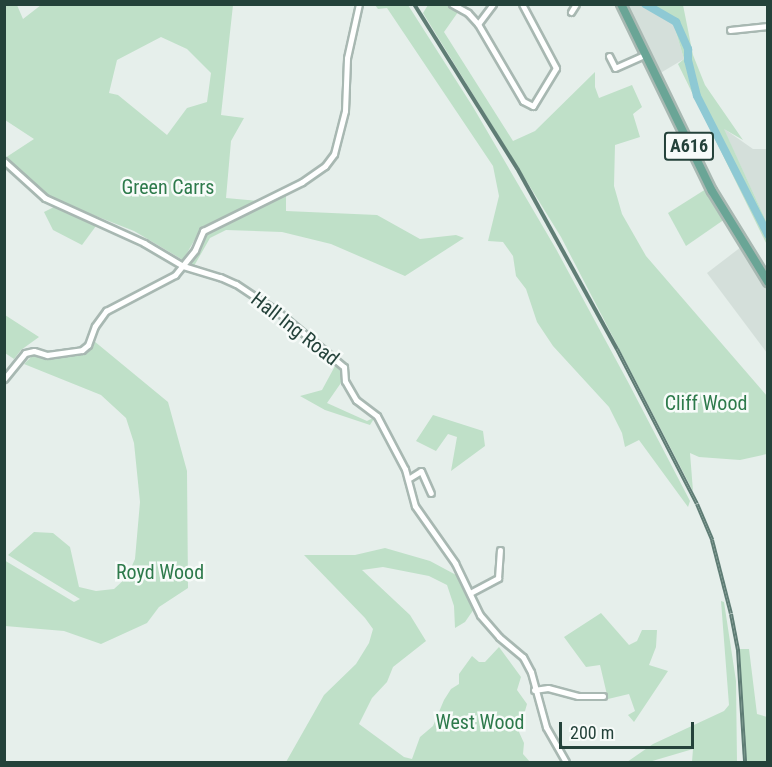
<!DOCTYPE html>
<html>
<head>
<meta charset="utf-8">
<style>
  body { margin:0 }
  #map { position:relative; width:772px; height:767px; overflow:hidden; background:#e6efeb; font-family:"Roboto Condensed",sans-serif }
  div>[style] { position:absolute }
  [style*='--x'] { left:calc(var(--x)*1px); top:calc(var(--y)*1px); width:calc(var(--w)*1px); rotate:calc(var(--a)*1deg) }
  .built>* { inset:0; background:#d4dfda }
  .green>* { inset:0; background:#bfe0c8 }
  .river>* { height:8px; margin:-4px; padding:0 4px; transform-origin:4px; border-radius:4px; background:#8ec9d4 }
  .roads { filter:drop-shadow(2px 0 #a8b8b2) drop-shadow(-2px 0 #a8b8b2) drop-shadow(0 2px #a8b8b2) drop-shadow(0 -2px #a8b8b2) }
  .minor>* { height:5px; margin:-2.5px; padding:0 2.5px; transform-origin:2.5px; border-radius:2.5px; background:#fff }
  .primary>* { height:8px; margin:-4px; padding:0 4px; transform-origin:4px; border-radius:4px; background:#6aa596 }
  .rail>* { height:4px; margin-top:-2px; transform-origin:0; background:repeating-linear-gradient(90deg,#f7fbf9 0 4.5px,#5f7d75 0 9px); box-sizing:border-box; border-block:2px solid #5f7d75 }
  span { translate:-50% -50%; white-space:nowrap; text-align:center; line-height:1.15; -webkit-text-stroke:5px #f7fbf9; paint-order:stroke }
  .shield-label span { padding:2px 4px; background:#f7fbf9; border:2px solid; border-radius:4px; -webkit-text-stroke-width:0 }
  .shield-label { font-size:18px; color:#24423a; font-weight:700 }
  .park-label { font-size:20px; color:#2d7a4b }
  .street-label { font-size:20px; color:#24423a }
  .frame { position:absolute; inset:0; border:6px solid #24423a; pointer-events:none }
  .scale { position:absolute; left:559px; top:722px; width:135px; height:27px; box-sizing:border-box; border:3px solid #24423a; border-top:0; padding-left:8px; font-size:18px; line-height:21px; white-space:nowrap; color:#24423a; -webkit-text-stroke:4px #f7fbf9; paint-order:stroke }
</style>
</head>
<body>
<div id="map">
  <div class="built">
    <div style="clip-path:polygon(625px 5px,647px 5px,673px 22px,684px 59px,657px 75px)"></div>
    <div style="clip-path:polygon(723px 128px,753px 149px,767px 149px,767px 223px)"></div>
    <div style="clip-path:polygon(741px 247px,767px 288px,767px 353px,707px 273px)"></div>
  </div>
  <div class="green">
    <div style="clip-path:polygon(evenodd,4px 5px,17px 5px,23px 19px,41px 5px,233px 5px,221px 115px,244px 118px,231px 141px,226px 198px,258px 201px,202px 227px,183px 260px,134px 231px,45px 196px,5px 158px,34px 139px,5px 120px,4px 5px,161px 37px,187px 49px,211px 73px,207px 102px,187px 108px,167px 135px,118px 95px,109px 93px,117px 60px,161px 37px)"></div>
    <div style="clip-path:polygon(375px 5px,408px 5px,473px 107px,556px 249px,628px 382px,690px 501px,688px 507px,639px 440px,625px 447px,622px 433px,609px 407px,553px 346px,537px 322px,526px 289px,516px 276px,513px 256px,503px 242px,488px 241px,499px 196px,493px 166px,387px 8px,378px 9px)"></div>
    <div style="clip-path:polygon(428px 5px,463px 5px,444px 32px,513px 141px,535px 131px,595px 72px,595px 87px,599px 98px,632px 85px,642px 107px,633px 114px,640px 137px,615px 145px,614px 186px,622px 214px,646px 256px,767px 396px,767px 454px,740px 460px,699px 457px,690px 453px,693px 491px,561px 237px,423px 13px)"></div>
    <div style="clip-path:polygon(647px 5px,683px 5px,693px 55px,705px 85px,743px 140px,724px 129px,767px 223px,767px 245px,678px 64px,684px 59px,673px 22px)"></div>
    <div style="clip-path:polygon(706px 189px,725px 219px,686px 246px,668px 213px)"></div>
    <div style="clip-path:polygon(286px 194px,286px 211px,377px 215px,420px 239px,456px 235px,464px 238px,405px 276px,331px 244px,282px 232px,226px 230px,210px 238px,194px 266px,187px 265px,204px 232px)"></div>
    <div style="clip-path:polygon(56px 206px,96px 226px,82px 245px,53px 230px,44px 212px)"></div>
    <div style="clip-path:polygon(5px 315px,39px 337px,21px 350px,14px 359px,5px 353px)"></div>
    <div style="clip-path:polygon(94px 341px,168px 402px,187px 471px,188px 588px,159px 607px,147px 623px,101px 644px,64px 631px,5px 626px,4px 560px,74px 602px,80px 599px,8px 555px,34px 532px,53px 533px,70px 547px,79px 587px,96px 591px,114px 589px,127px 577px,135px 559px,140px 502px,134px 443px,126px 418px,101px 395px,24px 364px,34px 354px,44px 358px,80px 354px)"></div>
    <div style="clip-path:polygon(335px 366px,342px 372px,343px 380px,327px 403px,367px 421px,375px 417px,370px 425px,325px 410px,300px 396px,322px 390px)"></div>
    <div style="clip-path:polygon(433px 415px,483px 431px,485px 446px,451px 471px,457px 437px,448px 434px,436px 451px,416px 441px)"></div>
    <div style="clip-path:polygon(385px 548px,430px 561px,458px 576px,474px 609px,465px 622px,455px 628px,454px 606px,447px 585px,429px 576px,383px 567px,362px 570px,410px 615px,426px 641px,393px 667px,387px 682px,372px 698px,359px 724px,404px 757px,412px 759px,420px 737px,433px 726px,444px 700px,451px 689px,459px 684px,459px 674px,472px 656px,479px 662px,485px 662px,499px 647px,521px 677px,517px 690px,527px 704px,519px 732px,524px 743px,523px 754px,530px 762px,286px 762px,324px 695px,356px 664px,369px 643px,373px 629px,365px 618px,304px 555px,355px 555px)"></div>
    <div style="clip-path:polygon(721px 601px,724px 602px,736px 681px,737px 762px,692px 762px,693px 749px,649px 762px,627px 762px,653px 744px,724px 711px,729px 705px)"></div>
    <div style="clip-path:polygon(601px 613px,629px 645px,637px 641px,642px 630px,657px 630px,656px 647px,649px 665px,668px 671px,634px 722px,628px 715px,635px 711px,629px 694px,608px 699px,600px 665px,586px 667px,564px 637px)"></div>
    <div style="clip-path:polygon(739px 649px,749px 649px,757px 714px,767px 717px,767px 762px,744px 762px)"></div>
  </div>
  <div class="river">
    <div style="--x:645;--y:4;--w:36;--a:30"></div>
    <div style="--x:676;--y:22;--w:30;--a:66"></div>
    <div style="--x:688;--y:49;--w:11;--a:90"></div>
    <div style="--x:688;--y:60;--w:37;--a:76"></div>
    <div style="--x:697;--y:96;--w:156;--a:62.9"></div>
  </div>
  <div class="roads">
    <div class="minor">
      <div style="--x:452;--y:4;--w:18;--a:29"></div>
      <div style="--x:468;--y:13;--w:15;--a:48"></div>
      <div style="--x:478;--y:24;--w:89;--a:59.7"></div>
      <div style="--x:523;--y:101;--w:11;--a:27"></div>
      <div style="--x:533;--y:106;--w:44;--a:-58.8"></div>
      <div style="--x:556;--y:68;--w:72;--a:-118"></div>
      <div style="--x:571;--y:12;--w:9;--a:-58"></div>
      <div style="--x:478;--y:24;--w:25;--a:-53"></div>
      <div style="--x:730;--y:30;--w:38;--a:-6"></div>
      <div style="--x:609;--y:56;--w:13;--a:63"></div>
      <div style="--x:615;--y:68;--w:32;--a:-24"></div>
      <div style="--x:4;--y:161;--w:55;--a:42.1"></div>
      <div style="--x:45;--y:198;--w:109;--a:24.4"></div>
      <div style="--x:144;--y:243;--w:45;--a:30.5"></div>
      <div style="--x:183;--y:266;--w:39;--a:17"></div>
      <div style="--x:220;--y:277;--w:17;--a:24"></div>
      <div style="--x:236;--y:284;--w:50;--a:33.7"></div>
      <div style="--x:278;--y:312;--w:86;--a:39.8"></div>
      <div style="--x:344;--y:367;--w:14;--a:86"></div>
      <div style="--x:345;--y:381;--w:22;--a:60"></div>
      <div style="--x:356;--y:400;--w:26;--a:37"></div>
      <div style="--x:377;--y:416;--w:60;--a:62.2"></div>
      <div style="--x:405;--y:469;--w:38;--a:75"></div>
      <div style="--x:415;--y:506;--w:70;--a:54.9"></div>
      <div style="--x:455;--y:563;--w:58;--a:64.3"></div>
      <div style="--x:480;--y:615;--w:29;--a:49"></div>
      <div style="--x:499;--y:637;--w:31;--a:40"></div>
      <div style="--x:523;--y:657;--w:17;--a:62"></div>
      <div style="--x:531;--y:672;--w:57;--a:74.7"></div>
      <div style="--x:546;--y:727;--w:40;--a:60.3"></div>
      <div style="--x:4;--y:379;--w:33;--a:-51"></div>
      <div style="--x:25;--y:353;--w:9;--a:-13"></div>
      <div style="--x:34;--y:351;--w:14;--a:17"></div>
      <div style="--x:47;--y:355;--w:35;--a:-8"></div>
      <div style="--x:82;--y:350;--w:8;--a:-40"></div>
      <div style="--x:88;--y:345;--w:20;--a:-70"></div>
      <div style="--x:95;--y:326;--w:19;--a:-54"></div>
      <div style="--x:106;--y:311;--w:78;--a:-27.6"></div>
      <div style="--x:175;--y:275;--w:32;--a:-51"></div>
      <div style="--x:195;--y:250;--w:21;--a:-67"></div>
      <div style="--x:203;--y:231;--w:110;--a:-26.3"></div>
      <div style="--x:302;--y:182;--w:28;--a:-35"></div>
      <div style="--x:325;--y:166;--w:15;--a:-53"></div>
      <div style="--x:334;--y:154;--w:44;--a:-75.7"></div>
      <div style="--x:345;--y:111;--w:53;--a:-87.8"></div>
      <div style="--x:347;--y:58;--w:55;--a:-77.5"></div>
      <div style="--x:408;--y:479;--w:15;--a:-32"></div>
      <div style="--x:421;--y:471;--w:24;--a:66"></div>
      <div style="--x:470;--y:593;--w:32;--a:-28"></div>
      <div style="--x:498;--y:578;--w:28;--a:-86"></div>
      <div style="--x:534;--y:690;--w:14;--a:-8"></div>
      <div style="--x:548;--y:688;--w:31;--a:15"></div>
      <div style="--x:578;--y:696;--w:25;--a:0"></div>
    </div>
    <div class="primary">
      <div style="--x:621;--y:4;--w:208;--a:64.1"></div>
      <div style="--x:712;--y:191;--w:107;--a:58.4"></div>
    </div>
  </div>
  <div class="rail">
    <div style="--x:414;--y:4;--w:194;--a:57.9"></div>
    <div style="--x:517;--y:168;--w:207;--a:61.1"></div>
    <div style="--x:617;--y:349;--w:174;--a:62.7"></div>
    <div style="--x:697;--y:504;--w:39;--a:67"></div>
    <div style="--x:712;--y:540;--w:76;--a:75.6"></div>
    <div style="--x:731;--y:614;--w:37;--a:79"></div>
    <div style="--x:738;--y:650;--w:112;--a:86.4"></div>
  </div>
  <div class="shield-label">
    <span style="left:689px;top:146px">A616</span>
  </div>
  <div class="park-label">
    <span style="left:168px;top:187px">Green Carrs</span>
    <span style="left:706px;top:403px">Cliff Wood</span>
    <span style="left:160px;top:572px">Royd Wood</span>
    <span style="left:480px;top:722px">West Wood</span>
  </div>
  <div class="street-label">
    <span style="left:295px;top:329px;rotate:38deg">Hall Ing Road</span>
  </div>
  <div class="frame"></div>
  <div class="scale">200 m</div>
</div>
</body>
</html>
